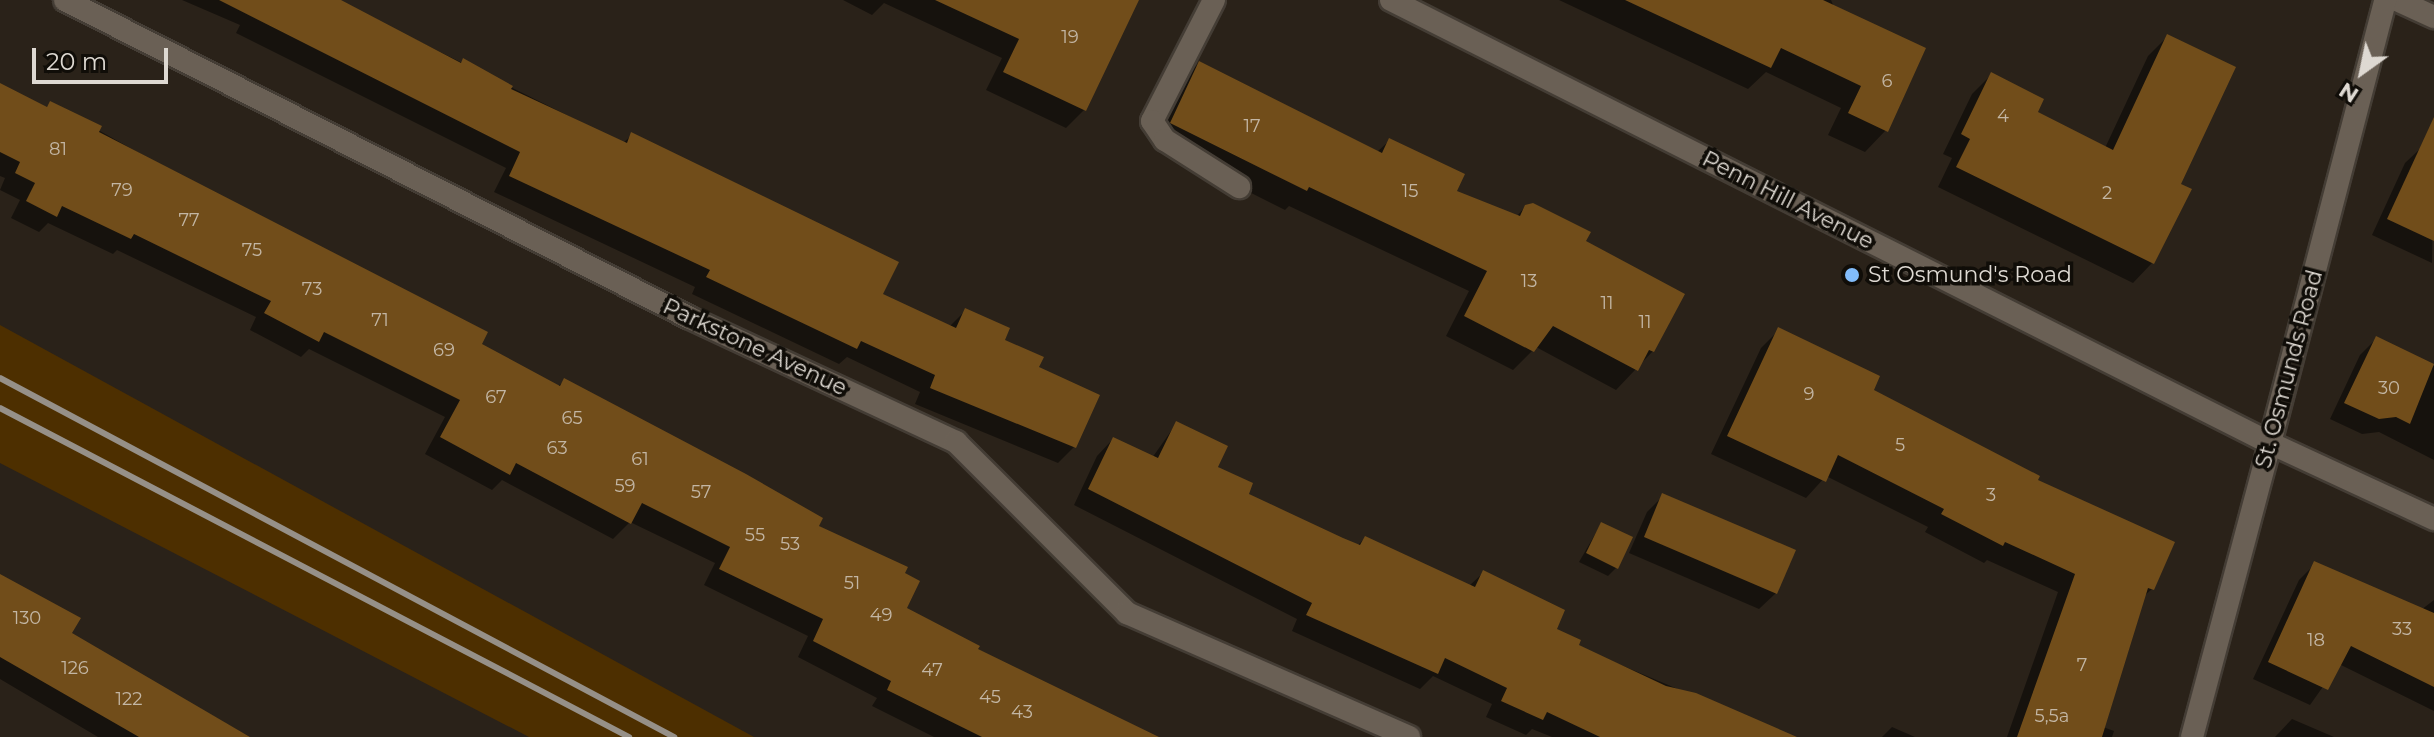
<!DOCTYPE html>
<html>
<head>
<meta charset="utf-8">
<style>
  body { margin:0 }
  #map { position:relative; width:2434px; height:737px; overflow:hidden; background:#2a2219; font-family:Montserrat,sans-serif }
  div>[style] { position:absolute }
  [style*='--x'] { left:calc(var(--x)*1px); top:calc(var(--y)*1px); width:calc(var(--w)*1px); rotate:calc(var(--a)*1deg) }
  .green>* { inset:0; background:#4d2f00 }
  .shadow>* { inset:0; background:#0007 }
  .building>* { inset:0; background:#714d1a }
  .roads { filter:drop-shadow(2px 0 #443d35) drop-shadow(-2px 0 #443d35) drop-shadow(0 2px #443d35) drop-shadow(0 -2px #443d35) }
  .service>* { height:22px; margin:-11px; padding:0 11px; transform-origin:11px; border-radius:11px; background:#6a6055 }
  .minor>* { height:22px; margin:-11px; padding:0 11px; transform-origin:11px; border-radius:11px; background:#6a6055 }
  .tertiary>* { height:22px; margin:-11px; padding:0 11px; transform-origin:11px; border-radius:11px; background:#6a6055 }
  .rail>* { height:6px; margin:-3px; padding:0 3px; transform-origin:3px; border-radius:3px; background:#969088 }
  .dots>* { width:22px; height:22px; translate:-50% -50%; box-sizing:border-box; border:4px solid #100d08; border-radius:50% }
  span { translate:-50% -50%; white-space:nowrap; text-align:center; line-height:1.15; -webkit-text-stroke:7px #100d08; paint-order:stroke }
  .number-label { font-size:18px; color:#c3b6a4 }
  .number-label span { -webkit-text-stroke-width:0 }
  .street-label { font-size:22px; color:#ded9d2 }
  .poi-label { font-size:22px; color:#ded9d2 }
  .left { translate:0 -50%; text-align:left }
  .north { position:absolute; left:2322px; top:32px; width:80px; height:80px; -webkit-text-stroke:6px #100d08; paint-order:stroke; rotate:213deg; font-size:22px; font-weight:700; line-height:32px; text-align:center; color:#ded9d2 }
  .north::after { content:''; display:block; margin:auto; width:28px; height:36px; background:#ded9d2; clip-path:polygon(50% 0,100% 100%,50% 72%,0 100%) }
  .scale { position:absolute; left:32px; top:48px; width:136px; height:36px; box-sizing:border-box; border:4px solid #ded9d2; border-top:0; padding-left:10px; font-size:24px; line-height:28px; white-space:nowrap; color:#ded9d2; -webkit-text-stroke:6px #100d08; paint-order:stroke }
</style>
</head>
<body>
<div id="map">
  <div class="green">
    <div style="clip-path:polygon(0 325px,754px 737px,529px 737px,0 463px)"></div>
  </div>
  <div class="shadow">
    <div style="clip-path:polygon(182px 0,336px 0,623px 143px,632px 135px,881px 295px,949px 327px,966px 310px,1003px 341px,1074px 447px,1058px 463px,915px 404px,920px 392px,847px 357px,839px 364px,692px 294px,695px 287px,494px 192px,506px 168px,236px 33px,240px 25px)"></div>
    <div style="clip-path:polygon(843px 0,1128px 0,1084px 110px,1066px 128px,986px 90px,1002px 58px,884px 3px,872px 15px)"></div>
    <div style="clip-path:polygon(1559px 0,1831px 0,1886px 130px,1865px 152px,1828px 135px,1841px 108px,1766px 72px,1748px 89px)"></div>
    <div style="clip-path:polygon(2167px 37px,2179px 185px,2189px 190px,2152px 263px,2133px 283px,1938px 187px,1952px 158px,1943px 154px,1972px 94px,1991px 75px,2035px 113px,2105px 148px,2148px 56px)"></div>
    <div style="clip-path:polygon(1199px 63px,1377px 152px,1389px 141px,1455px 192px,1516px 217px,1526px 206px,1583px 242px,1653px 351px,1616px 390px,1536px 347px,1513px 370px,1446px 336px,1469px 291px,1289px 206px,1285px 210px,1152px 143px,1179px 83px)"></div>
    <div style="clip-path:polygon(0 84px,45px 109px,50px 103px,557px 387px,564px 381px,903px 574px,904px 609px,975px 650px,1156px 737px,934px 737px,872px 706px,877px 698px,798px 657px,808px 636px,704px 585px,715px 563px,630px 522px,613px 539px,502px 480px,492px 490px,425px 454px,445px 417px,309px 349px,301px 357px,250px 330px,256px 317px,117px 250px,113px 254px,48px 223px,39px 232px,11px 218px,20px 200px,0 190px,5px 178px,0 176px)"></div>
    <div style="clip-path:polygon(2422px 147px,2434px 153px,2432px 263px,2372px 235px,2405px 163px)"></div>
    <div style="clip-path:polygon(1779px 330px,1871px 390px,2035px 481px,2152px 589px,2142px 598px,2103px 727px,2114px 731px,2112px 737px,2007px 737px,2058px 592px,1987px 560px,1984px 563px,1925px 532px,1928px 527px,1826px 476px,1806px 498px,1711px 454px,1761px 348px)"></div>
    <div style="clip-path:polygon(2377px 338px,2434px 366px,2434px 460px,2379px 432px,2362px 434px,2330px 419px,2360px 355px)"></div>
    <div style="clip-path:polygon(1176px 424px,1246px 495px,1357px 546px,1365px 538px,1469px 586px,1483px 573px,1576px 646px,1791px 737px,1552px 737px,1532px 729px,1526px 735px,1486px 717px,1492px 704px,1433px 676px,1420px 689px,1292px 631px,1297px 619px,1074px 505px,1097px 456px,1113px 439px,1152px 458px)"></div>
    <div style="clip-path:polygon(1663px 496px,1776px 593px,1759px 609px,1629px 553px,1647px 512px)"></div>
    <div style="clip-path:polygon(1601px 524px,1616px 568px,1608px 576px,1579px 562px)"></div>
    <div style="clip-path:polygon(2315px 564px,2421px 610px,2434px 600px,2434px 711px,2339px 664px,2310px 705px,2253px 679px,2299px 580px)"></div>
    <div style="clip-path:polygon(0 575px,69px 634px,250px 737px,98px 737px,0 679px)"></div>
    <div style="clip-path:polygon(2292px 719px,2334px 737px,2275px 737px)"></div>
    <div style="clip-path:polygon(1892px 727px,1915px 737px,1882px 737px)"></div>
  </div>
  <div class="building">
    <div style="clip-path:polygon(219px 0,341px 0,461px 63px,463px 58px,513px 86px,511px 89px,627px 143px,631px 132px,899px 262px,883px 294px,956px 328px,965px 308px,1010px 328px,1005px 340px,1044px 357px,1039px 367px,1100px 395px,1076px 448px,930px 388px,935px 375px,861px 341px,857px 349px,706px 277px,710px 270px,509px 176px,520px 152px)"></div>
    <div style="clip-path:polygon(935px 0,1139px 0,1086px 111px,1003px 72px,1019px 39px)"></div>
    <div style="clip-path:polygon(1625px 0,1823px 0,1926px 48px,1888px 132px,1848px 113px,1861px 86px,1781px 48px,1771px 68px)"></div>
    <div style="clip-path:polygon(2167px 34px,2236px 67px,2181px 184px,2192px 189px,2154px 264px,1956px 167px,1970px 139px,1961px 134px,1991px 72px,2044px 99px,2038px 112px,2113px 150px)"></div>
    <div style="clip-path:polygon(1199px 61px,1382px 153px,1389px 138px,1465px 174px,1457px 191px,1520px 216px,1525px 205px,1533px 203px,1591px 232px,1586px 241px,1685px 294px,1654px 352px,1649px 350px,1638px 371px,1553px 326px,1534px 352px,1464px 316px,1487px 271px,1309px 187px,1307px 191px,1170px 123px)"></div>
    <div style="clip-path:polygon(0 83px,47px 107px,50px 101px,102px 126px,99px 132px,488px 332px,482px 344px,560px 386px,564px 378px,746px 474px,823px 518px,819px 526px,908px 567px,905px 573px,920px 581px,907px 608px,980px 646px,978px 649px,1159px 737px,982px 737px,887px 690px,891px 681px,813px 641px,823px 619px,719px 569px,730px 547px,642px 503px,631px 524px,516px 463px,510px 475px,440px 437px,460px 400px,324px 332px,319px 342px,264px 313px,271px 301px,134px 234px,131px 239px,62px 206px,57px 217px,26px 201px,35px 183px,15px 173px,20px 162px,0 152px)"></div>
    <div style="clip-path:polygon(2434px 117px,2434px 241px,2387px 219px)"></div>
    <div style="clip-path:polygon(1778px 327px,1880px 376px,1874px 390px,2040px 476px,2038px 480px,2175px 542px,2154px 590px,2148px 588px,2102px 737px,2017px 737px,2075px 574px,2005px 542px,2003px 546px,1941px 514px,1944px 509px,1838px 455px,1826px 482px,1727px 436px)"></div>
    <div style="clip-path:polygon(2376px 336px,2434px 364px,2410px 424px,2396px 417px,2379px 419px,2344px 403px)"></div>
    <div style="clip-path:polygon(1176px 421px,1228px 446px,1218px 467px,1253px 483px,1249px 494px,1343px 538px,1360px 545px,1365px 536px,1475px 587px,1483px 570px,1565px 610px,1557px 629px,1581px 640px,1579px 645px,1666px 686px,1696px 693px,1797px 737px,1600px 737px,1547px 712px,1543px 720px,1501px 701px,1507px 688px,1445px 658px,1438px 674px,1306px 615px,1312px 603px,1088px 489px,1113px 437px,1158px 458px)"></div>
    <div style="clip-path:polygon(1662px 493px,1796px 550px,1777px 594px,1644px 537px)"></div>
    <div style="clip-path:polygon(1601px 522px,1633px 537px,1618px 569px,1586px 553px)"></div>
    <div style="clip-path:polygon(2314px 561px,2434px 613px,2434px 687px,2351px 646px,2328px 690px,2268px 662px)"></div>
    <div style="clip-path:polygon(0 574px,81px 618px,72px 633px,250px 737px,139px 737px,0 657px)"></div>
  </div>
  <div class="roads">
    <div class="service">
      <div style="--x:1214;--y:0;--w:136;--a:117.1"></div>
      <div style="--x:1152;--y:121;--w:23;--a:56"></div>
      <div style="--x:1165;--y:140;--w:88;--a:32.4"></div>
    </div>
    <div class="minor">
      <div style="--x:65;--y:0;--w:699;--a:26.97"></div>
      <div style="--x:688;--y:317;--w:296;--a:25"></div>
      <div style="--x:956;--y:442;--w:242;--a:45"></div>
      <div style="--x:1127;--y:613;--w:308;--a:23.7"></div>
      <div style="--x:2397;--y:0;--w:41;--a:24.7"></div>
      <div style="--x:2270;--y:443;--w:458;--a:-75.4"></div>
    </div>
    <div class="tertiary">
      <div style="--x:1391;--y:0;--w:984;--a:26.75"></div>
      <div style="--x:2270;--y:443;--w:181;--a:24.9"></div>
      <div style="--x:2192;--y:737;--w:304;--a:-75.1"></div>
    </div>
  </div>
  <div class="rail">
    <div style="--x:0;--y:378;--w:764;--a:28.04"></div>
    <div style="--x:0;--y:408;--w:710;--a:27.61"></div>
  </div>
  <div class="dots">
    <div style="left:1852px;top:275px;background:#82bcfa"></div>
  </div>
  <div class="number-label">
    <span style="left:1070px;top:37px">19</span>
    <span style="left:1887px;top:81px">6</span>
    <span style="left:2003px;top:116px">4</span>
    <span style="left:1252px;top:126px">17</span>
    <span style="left:58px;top:149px">81</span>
    <span style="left:122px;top:190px">79</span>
    <span style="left:1410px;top:191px">15</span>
    <span style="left:2107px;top:193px">2</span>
    <span style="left:189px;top:220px">77</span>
    <span style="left:252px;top:250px">75</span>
    <span style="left:1529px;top:281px">13</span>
    <span style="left:312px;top:289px">73</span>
    <span style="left:1607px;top:303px">11</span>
    <span style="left:380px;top:320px">71</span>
    <span style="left:1645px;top:322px">11</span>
    <span style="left:444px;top:350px">69</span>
    <span style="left:2389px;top:388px">30</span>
    <span style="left:1809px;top:394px">9</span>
    <span style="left:496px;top:397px">67</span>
    <span style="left:572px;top:418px">65</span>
    <span style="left:1900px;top:445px">5</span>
    <span style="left:557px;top:448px">63</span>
    <span style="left:640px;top:459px">61</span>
    <span style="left:625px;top:486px">59</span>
    <span style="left:701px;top:492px">57</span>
    <span style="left:1991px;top:495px">3</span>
    <span style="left:755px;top:535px">55</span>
    <span style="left:790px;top:544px">53</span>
    <span style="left:852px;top:583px">51</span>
    <span style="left:881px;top:615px">49</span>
    <span style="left:27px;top:618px">130</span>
    <span style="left:2402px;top:629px">33</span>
    <span style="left:2316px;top:640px">18</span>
    <span style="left:2082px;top:665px">7</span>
    <span style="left:75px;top:668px">126</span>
    <span style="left:932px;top:670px">47</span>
    <span style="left:990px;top:697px">45</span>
    <span style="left:129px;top:699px">122</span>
    <span style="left:1022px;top:712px">43</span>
    <span style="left:2052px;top:716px">5,5a</span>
  </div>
  <div class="street-label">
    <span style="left:1788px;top:200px;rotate:27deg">Penn Hill Avenue</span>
    <span style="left:755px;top:347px;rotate:25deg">Parkstone Avenue</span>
    <span style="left:2289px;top:369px;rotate:-75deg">St. Osmunds Road</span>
  </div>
  <div class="poi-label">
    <span class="left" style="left:1868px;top:275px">St Osmund's Road</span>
  </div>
  <div class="north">N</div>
  <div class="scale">20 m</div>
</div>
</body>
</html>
